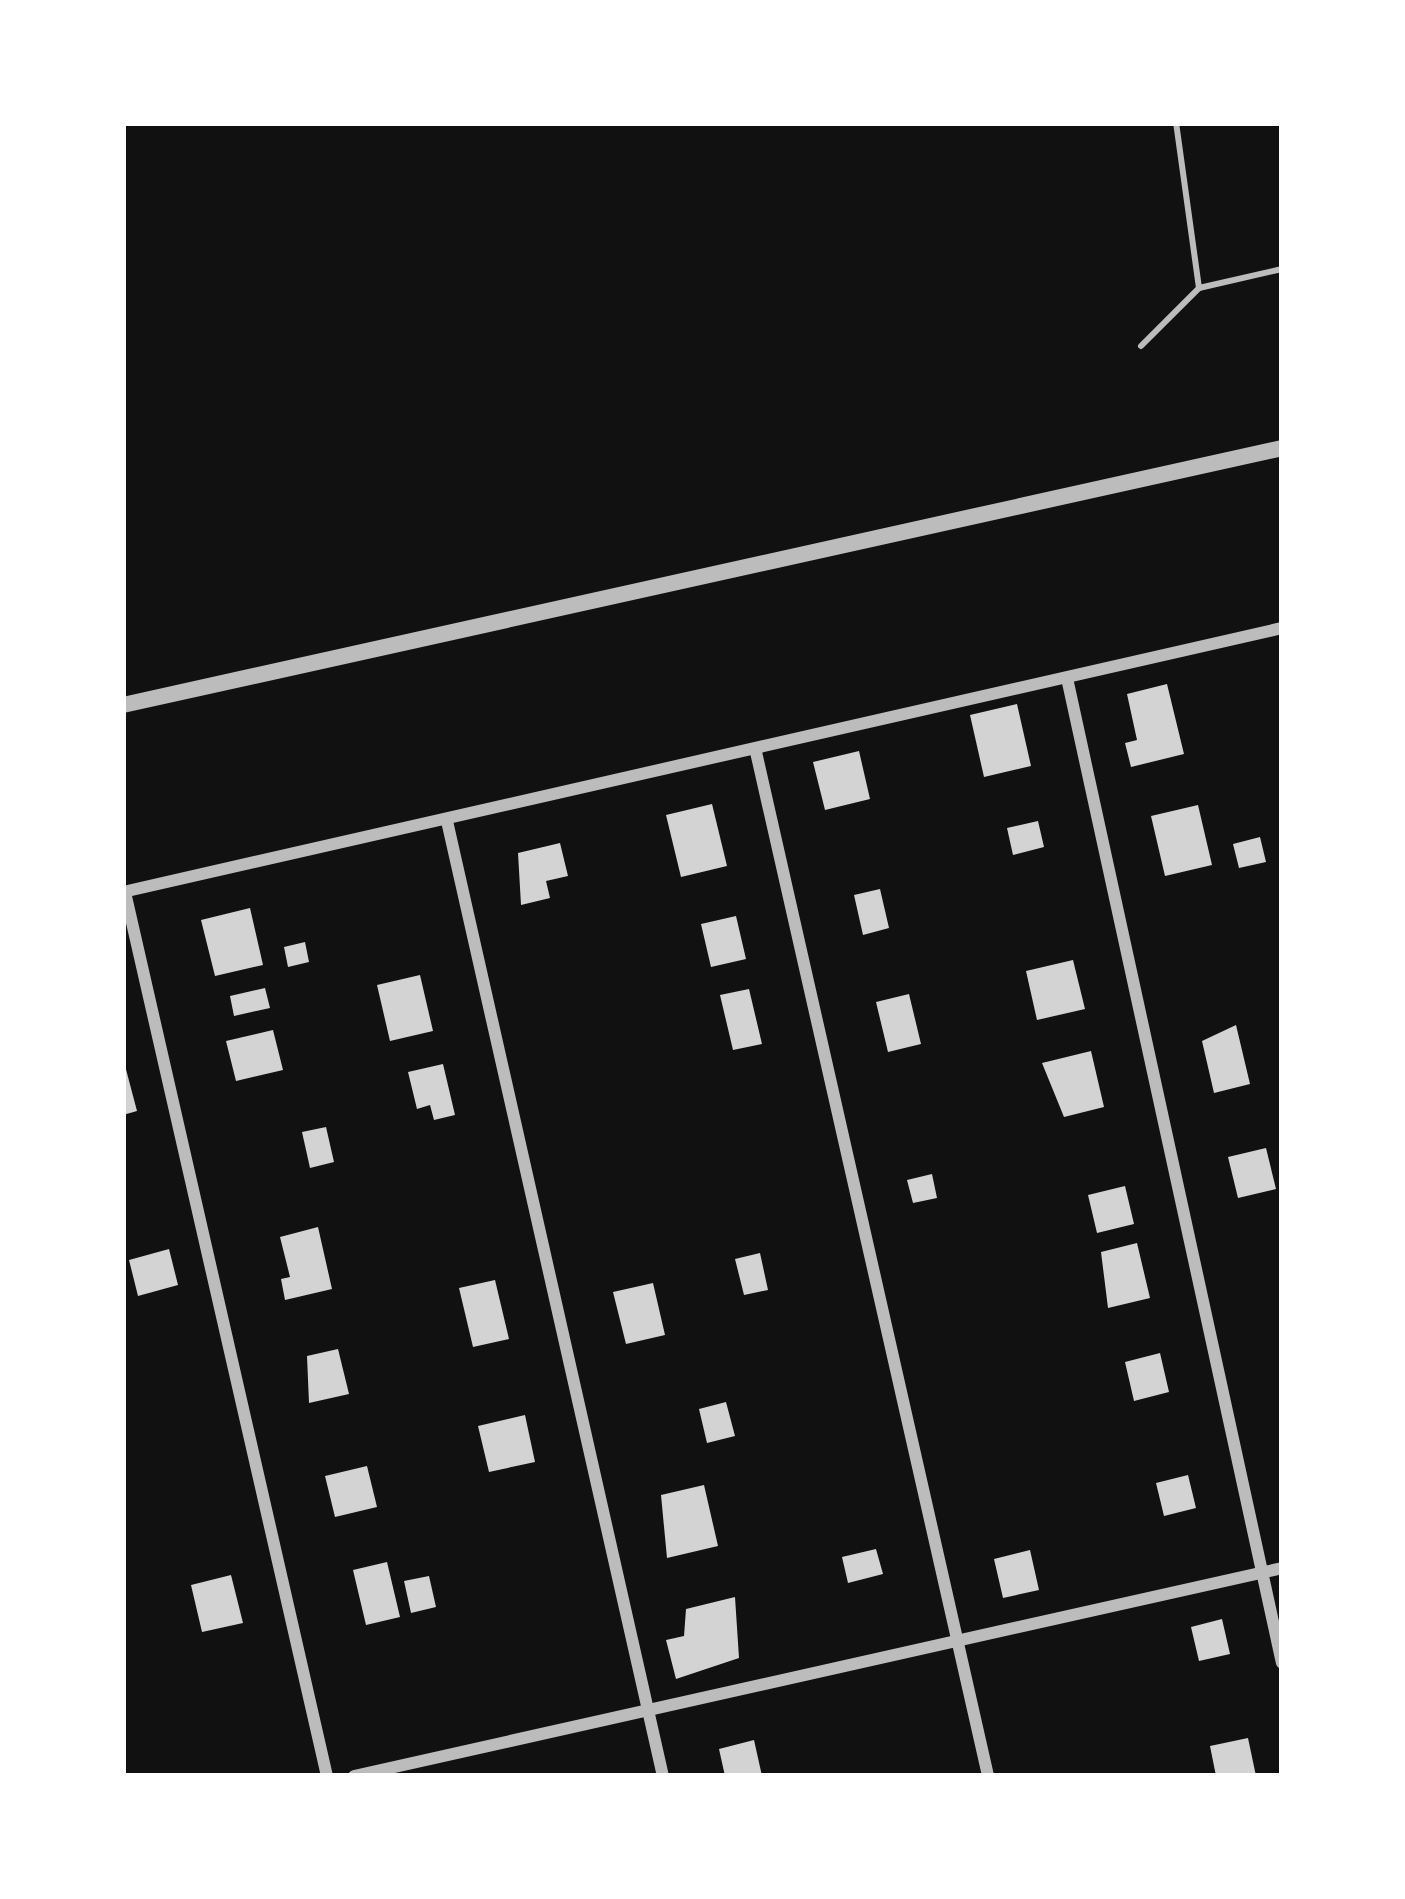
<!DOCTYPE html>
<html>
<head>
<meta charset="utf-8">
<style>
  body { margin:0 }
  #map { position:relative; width:1405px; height:1899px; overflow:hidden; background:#111; font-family:Inter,sans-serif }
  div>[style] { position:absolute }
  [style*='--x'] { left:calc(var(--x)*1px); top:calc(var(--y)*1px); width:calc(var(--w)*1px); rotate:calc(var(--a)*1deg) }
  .building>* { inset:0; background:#d3d3d3 }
  .service>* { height:6px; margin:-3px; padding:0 3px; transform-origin:3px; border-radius:3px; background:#bcbcbc }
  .minor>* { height:12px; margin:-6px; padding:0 6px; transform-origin:6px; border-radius:6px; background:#bcbcbc }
  .tertiary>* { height:16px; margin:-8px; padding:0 8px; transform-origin:8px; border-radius:8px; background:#bcbcbc }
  span { translate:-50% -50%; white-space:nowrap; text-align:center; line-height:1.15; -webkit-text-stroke:12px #fff; paint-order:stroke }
  .frame { position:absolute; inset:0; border:126px solid #fff; pointer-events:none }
</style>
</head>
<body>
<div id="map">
  <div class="building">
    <div style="clip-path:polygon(1167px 684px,1184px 754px,1131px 767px,1125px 743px,1137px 740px,1127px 694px)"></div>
    <div style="clip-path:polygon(1017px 704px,1031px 766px,984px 777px,970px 715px)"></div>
    <div style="clip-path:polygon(859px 751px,870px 799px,825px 810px,813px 762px)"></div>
    <div style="clip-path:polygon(712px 804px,727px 866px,681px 877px,666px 815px)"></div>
    <div style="clip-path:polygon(1198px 805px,1212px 865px,1165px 876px,1151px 816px)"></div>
    <div style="clip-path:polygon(1038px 821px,1044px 847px,1013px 855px,1007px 828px)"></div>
    <div style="clip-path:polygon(1260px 837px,1266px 862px,1239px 868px,1233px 844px)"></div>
    <div style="clip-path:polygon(560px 843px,568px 876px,546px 881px,550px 898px,521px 905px,518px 853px)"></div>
    <div style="clip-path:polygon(880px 889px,889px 928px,863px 935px,854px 895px)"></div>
    <div style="clip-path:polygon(250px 908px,263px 965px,215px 976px,201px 920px)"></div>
    <div style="clip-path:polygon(736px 916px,746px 959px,711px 967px,701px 924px)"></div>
    <div style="clip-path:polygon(305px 942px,309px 962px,288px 967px,284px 947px)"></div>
    <div style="clip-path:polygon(1073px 960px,1085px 1009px,1037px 1020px,1026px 971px)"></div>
    <div style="clip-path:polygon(420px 975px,433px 1031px,390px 1041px,377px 985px)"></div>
    <div style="clip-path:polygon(265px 988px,270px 1008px,234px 1016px,230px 996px)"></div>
    <div style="clip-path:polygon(749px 989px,762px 1044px,733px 1050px,720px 995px)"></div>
    <div style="clip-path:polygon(909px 994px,921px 1044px,888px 1052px,876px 1002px)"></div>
    <div style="clip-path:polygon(1236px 1025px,1250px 1084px,1214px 1093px,1202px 1041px)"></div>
    <div style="clip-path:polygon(273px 1030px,283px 1070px,236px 1081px,226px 1041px)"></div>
    <div style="clip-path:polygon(1091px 1051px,1104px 1107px,1064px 1117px,1042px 1063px)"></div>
    <div style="clip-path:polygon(123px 1058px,137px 1111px,123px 1115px)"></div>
    <div style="clip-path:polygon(443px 1064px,455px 1115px,434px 1120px,430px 1105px,417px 1109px,408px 1072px)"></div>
    <div style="clip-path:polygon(326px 1127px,334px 1162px,310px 1168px,302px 1132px)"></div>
    <div style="clip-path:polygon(1266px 1148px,1276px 1189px,1238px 1198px,1228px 1157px)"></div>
    <div style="clip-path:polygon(932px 1174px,937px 1198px,913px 1203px,907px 1180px)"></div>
    <div style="clip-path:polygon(1125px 1186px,1134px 1224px,1097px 1233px,1088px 1195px)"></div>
    <div style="clip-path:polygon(318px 1227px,332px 1289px,285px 1300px,281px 1279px,290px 1277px,280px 1237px)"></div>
    <div style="clip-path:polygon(1137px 1243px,1150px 1298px,1108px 1308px,1101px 1252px)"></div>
    <div style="clip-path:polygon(169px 1249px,178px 1285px,138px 1296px,129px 1260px)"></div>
    <div style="clip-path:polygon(760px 1253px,768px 1290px,744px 1295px,735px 1259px)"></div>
    <div style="clip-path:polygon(495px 1280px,509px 1339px,473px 1347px,459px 1288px)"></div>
    <div style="clip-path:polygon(653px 1283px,665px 1335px,626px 1344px,613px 1292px)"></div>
    <div style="clip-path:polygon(338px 1349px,349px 1394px,309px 1403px,307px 1356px)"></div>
    <div style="clip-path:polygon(1160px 1353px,1169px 1392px,1134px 1401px,1125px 1362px)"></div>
    <div style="clip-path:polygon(726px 1402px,735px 1436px,707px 1443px,699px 1409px)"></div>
    <div style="clip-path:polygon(525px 1415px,535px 1462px,489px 1472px,478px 1426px)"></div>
    <div style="clip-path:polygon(367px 1466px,377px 1507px,335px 1517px,325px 1476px)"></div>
    <div style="clip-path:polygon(1188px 1475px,1196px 1508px,1164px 1516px,1156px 1483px)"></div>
    <div style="clip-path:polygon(704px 1485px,718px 1546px,667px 1558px,661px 1495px)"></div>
    <div style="clip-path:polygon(876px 1549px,883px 1574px,848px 1583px,842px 1557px)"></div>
    <div style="clip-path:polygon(1030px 1550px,1039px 1590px,1003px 1598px,994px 1559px)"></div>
    <div style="clip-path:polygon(387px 1562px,400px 1617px,366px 1625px,353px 1570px)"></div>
    <div style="clip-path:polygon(231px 1575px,243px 1623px,202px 1632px,191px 1585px)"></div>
    <div style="clip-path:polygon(429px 1576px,436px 1607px,411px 1613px,404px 1581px)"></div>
    <div style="clip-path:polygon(735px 1597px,739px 1658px,676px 1679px,666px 1640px,684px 1636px,686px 1609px)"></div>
    <div style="clip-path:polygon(1222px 1619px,1230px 1654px,1199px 1661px,1191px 1627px)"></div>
    <div style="clip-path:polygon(1248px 1738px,1256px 1776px,1216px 1776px,1210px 1746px)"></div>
    <div style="clip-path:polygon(754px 1740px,762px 1776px,725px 1776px,719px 1749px)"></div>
  </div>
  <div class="service">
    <div style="--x:1199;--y:288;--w:85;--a:-12.9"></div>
    <div style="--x:1141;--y:346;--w:82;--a:-45"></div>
    <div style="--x:1199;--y:288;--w:167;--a:-97.9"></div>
  </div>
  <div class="minor">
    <div style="--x:1067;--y:678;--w:1008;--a:77.69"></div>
    <div style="--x:756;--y:752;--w:1050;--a:77.23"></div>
    <div style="--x:447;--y:821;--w:979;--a:77.26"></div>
    <div style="--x:123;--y:892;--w:1189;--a:-12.83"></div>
    <div style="--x:125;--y:892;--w:907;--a:77.13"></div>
    <div style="--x:354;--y:1776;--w:951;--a:-12.63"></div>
  </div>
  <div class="tertiary">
    <div style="--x:123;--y:705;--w:1187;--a:-12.5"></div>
  </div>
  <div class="frame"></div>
</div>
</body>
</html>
